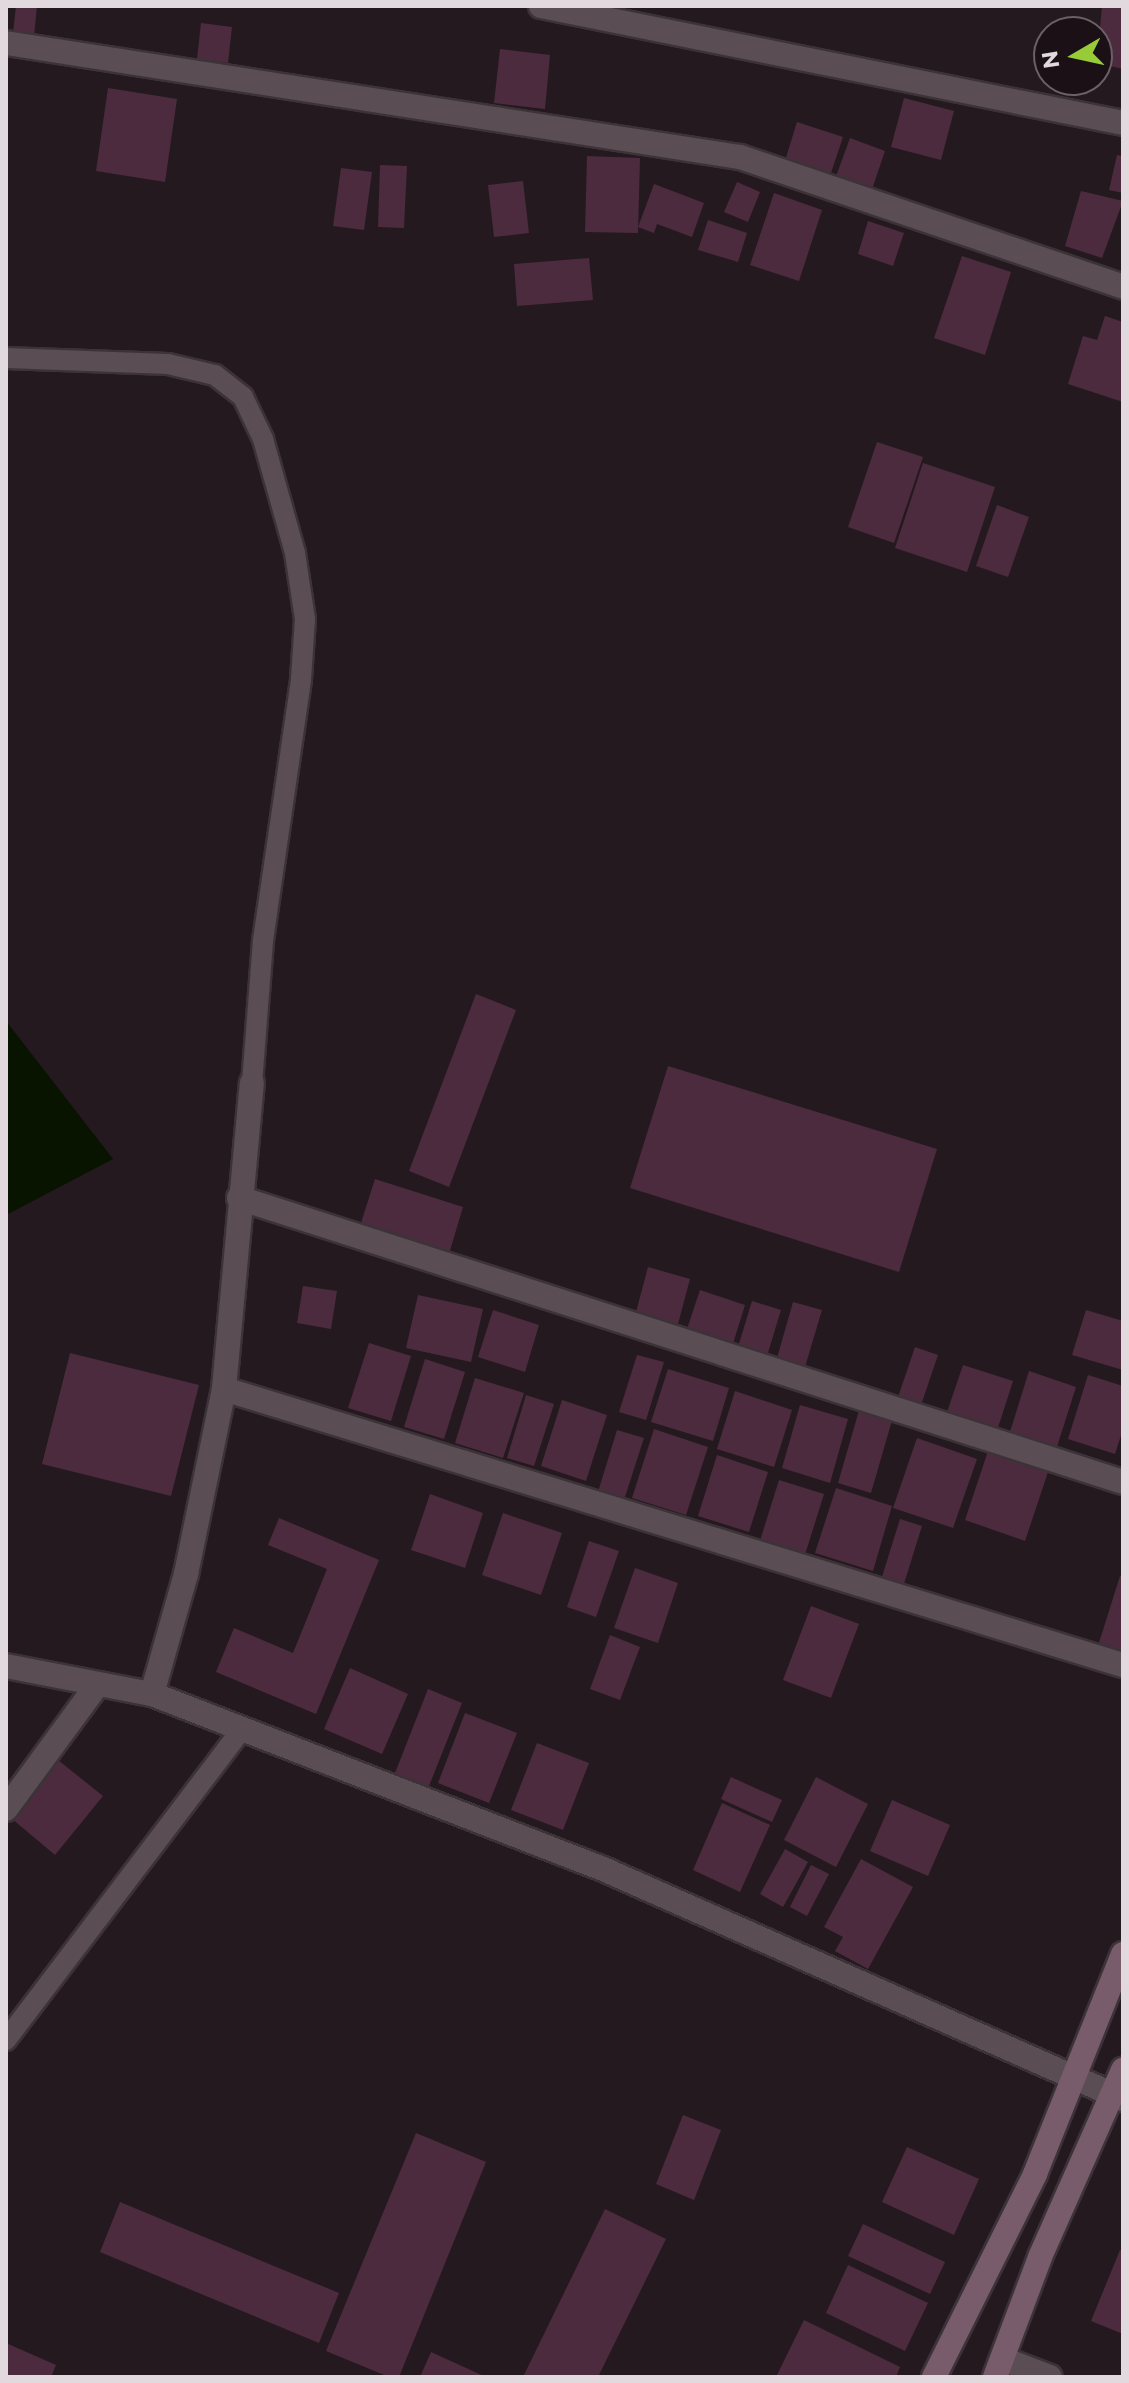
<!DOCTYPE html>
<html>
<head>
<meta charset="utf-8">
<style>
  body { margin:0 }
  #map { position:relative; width:1129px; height:2383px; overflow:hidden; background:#24191f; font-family:Montserrat,sans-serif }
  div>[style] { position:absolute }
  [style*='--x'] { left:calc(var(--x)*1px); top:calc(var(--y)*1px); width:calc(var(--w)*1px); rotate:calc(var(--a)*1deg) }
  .water>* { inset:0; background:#081300 }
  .building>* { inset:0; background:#4d2b3e }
  .roads { filter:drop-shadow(2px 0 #3c3338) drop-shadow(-2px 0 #3c3338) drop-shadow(0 2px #3c3338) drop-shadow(0 -2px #3c3338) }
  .lane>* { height:20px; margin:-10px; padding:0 10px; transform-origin:10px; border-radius:10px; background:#5a4d54 }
  .street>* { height:24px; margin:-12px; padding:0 12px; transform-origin:12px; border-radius:12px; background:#5a4d54 }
  .secondary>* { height:24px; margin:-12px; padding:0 12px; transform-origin:12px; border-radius:12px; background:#785c6b }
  span { translate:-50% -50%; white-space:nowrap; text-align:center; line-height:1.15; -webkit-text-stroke:8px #1b1015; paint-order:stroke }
  .frame { position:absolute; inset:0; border:8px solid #e1d9dd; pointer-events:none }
  .north { position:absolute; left:1033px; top:16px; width:80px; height:80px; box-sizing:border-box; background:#1b1015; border:2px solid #6a6065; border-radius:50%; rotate:261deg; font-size:22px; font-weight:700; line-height:32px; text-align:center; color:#e1d9dd }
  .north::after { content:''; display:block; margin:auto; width:28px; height:36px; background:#97cc38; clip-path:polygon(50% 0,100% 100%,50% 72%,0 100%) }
</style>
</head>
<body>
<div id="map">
  <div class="water">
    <div style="clip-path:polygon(6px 1021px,113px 1159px,6px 1215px)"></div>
  </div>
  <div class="building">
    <div style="clip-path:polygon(16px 6px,37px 6px,34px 36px,13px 33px)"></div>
    <div style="clip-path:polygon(1102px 6px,1123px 6px,1123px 69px,1097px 63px)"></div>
    <div style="clip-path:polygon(201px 23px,232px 27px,228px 63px,197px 59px)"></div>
    <div style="clip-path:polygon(500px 49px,550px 55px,545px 109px,494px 103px)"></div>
    <div style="clip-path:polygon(108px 88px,177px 99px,165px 182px,96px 171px)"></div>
    <div style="clip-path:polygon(904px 98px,954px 111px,941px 160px,891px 147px)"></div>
    <div style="clip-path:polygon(797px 122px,843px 137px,829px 179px,784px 164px)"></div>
    <div style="clip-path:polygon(850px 138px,885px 151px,870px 195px,834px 182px)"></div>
    <div style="clip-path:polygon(1117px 155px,1123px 156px,1123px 193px,1109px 190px)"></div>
    <div style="clip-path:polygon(587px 156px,640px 158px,638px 233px,585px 232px)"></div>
    <div style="clip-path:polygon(380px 165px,407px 166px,404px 228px,378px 227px)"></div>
    <div style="clip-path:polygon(341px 168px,372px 172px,364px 230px,333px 226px)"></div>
    <div style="clip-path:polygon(523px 181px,529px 233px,494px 237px,488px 185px)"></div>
    <div style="clip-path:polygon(737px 182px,760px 192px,748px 222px,724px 212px)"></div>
    <div style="clip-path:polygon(654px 184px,704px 203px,692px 237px,657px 224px,654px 233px,638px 227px)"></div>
    <div style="clip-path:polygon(1081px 191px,1123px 201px,1102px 258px,1065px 246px)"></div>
    <div style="clip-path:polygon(774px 193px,822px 210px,799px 281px,750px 265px)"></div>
    <div style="clip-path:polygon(708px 220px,747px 233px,738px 262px,698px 250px)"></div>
    <div style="clip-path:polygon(868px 221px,904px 233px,893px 266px,858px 254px)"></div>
    <div style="clip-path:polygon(962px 256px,1011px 272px,985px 355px,934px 338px)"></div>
    <div style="clip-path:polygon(589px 258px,593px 300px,517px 306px,514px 264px)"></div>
    <div style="clip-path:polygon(1105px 316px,1123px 322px,1123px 402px,1068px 384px,1083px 336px,1097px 340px)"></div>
    <div style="clip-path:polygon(877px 442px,923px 457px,894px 543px,848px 527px)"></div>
    <div style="clip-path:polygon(923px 463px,995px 487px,967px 572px,895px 548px)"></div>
    <div style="clip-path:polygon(997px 505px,1029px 517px,1008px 577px,976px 566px)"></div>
    <div style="clip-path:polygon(476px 994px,516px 1010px,449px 1187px,409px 1171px)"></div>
    <div style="clip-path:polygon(668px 1066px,937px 1149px,899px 1272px,630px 1188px)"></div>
    <div style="clip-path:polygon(375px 1179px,463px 1207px,449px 1254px,360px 1226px)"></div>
    <div style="clip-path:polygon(648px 1267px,690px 1279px,678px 1324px,636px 1312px)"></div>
    <div style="clip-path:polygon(303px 1286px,337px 1291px,331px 1329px,297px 1323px)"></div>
    <div style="clip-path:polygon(700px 1290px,745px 1305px,732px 1347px,686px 1332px)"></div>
    <div style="clip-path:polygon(418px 1295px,483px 1309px,471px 1362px,406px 1348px)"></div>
    <div style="clip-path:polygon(752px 1301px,781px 1310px,767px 1356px,738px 1347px)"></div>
    <div style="clip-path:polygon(793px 1302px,822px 1310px,805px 1367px,777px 1358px)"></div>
    <div style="clip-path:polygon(493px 1310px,539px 1325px,525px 1372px,478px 1357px)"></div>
    <div style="clip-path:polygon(1086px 1310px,1123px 1321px,1123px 1370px,1072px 1355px)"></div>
    <div style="clip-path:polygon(369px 1343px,411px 1356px,391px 1421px,348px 1408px)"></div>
    <div style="clip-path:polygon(915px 1347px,938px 1355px,919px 1411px,896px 1403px)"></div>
    <div style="clip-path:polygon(70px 1353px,199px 1385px,171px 1496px,42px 1464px)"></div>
    <div style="clip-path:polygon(637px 1355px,664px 1362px,646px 1420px,619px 1412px)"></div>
    <div style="clip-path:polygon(425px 1359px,465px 1372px,444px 1439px,404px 1427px)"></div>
    <div style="clip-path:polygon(963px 1365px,1013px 1381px,996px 1434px,945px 1418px)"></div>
    <div style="clip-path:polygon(668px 1369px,729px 1388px,713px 1441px,651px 1422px)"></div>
    <div style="clip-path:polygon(1029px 1371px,1076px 1387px,1056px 1450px,1009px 1435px)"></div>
    <div style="clip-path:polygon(1088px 1375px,1123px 1386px,1123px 1429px,1115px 1454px,1068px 1439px)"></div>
    <div style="clip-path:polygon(475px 1378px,524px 1393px,503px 1458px,455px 1443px)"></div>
    <div style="clip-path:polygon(735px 1391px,792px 1410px,774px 1467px,717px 1449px)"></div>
    <div style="clip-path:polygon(526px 1395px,554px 1404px,534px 1466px,507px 1458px)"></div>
    <div style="clip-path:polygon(562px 1400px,607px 1415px,586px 1481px,541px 1466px)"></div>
    <div style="clip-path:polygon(800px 1405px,848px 1419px,830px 1483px,782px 1468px)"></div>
    <div style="clip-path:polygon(860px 1407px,893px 1417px,871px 1493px,838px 1483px)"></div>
    <div style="clip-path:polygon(654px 1429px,708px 1447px,686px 1515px,632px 1498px)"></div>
    <div style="clip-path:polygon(617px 1430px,644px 1438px,624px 1500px,598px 1492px)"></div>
    <div style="clip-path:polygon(917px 1438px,977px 1459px,953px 1528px,893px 1508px)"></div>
    <div style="clip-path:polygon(988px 1451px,1048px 1472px,1025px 1541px,965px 1520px)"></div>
    <div style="clip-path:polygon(717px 1455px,768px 1472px,749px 1532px,698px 1516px)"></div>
    <div style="clip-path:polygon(779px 1480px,824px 1494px,804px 1558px,759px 1544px)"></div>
    <div style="clip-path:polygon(836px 1488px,892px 1506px,873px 1571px,815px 1553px)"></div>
    <div style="clip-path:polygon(430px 1494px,483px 1513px,465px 1568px,411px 1550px)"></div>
    <div style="clip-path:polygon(503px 1513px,562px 1533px,541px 1595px,482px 1575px)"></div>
    <div style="clip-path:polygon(279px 1518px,379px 1560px,316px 1714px,216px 1672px,234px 1628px,293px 1653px,327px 1569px,268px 1545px)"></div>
    <div style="clip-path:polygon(900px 1519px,922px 1526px,903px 1587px,881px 1580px)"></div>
    <div style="clip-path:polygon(589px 1541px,619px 1551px,596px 1617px,567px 1607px)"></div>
    <div style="clip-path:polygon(635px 1568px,678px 1583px,658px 1643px,614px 1628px)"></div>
    <div style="clip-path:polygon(1120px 1576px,1123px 1577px,1123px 1657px,1097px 1649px)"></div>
    <div style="clip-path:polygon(811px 1606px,859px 1624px,831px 1698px,783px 1680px)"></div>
    <div style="clip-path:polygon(610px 1635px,640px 1647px,620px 1700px,590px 1689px)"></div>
    <div style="clip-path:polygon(350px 1668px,408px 1694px,382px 1754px,324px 1729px)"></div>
    <div style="clip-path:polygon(428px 1689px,462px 1703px,429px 1786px,395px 1773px)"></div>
    <div style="clip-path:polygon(465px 1713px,517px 1733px,489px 1803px,438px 1783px)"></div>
    <div style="clip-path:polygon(537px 1743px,589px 1763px,563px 1830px,511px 1810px)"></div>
    <div style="clip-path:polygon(58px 1760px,103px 1796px,55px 1855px,11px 1818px)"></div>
    <div style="clip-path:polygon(731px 1777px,782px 1800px,772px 1822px,721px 1799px)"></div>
    <div style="clip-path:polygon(816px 1777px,868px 1804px,836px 1867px,784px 1840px)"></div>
    <div style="clip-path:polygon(892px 1800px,950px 1825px,928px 1876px,870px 1851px)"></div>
    <div style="clip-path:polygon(722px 1803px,770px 1825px,740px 1892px,693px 1870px)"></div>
    <div style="clip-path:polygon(785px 1849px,808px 1862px,783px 1907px,760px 1894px)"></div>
    <div style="clip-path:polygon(861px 1859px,913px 1887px,868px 1969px,835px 1951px,843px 1937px,824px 1927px)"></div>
    <div style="clip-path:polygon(811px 1865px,829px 1874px,807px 1916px,790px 1907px)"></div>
    <div style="clip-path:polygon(683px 2115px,721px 2130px,694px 2200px,656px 2184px)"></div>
    <div style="clip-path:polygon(416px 2133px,486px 2162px,399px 2377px,389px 2377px,326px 2351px)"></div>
    <div style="clip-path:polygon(907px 2147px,979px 2179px,954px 2235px,882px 2202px)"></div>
    <div style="clip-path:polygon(120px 2202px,339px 2293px,319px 2343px,100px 2252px)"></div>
    <div style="clip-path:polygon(605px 2209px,666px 2239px,598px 2377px,523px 2377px)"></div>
    <div style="clip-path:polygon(863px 2224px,945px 2262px,930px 2294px,848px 2256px)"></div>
    <div style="clip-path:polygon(1120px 2250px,1123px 2251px,1123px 2334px,1091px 2321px)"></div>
    <div style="clip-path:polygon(848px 2265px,928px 2303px,905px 2351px,826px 2313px)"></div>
    <div style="clip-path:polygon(804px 2320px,900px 2367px,896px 2377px,776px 2377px)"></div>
    <div style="clip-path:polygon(6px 2343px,56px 2365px,51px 2377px,6px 2377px)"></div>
    <div style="clip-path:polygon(431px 2352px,486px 2377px,420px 2377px)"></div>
  </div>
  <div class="roads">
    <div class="lane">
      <div style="--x:6;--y:358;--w:162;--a:2.1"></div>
      <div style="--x:168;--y:364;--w:48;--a:13.2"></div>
      <div style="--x:215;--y:375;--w:36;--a:38"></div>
      <div style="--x:243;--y:397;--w:47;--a:64.5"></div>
      <div style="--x:263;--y:439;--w:118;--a:74.3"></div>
      <div style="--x:295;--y:553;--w:67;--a:81.4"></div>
      <div style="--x:305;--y:619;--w:61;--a:93.8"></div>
      <div style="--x:301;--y:680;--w:264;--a:98.3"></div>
      <div style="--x:263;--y:941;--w:142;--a:94.4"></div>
      <div style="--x:6;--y:2040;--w:390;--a:-52.8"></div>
    </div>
    <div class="street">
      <div style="--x:541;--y:6;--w:594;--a:11.37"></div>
      <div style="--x:6;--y:43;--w:743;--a:8.83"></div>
      <div style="--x:740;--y:157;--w:404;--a:18.7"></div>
      <div style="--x:239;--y:1198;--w:928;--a:17.81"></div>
      <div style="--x:224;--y:1389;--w:940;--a:17.07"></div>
      <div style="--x:6;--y:1666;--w:149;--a:10.9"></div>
      <div style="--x:152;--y:1694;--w:491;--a:21.2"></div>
      <div style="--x:610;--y:1872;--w:561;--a:23.87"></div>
      <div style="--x:152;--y:1694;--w:125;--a:-74.2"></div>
      <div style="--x:186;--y:1574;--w:189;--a:-78.4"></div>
      <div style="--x:224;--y:1389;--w:307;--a:-84.8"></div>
      <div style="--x:6;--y:1809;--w:154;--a:-53.7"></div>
      <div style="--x:1003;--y:2359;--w:50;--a:21"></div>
    </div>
    <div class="secondary">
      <div style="--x:934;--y:2377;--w:227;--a:-63.5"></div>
      <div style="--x:1035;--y:2174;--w:237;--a:-68.2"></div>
      <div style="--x:995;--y:2377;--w:128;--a:-69.4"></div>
      <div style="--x:1040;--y:2257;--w:205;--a:-66.1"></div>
    </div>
  </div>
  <div class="frame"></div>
  <div class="north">N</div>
</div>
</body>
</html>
